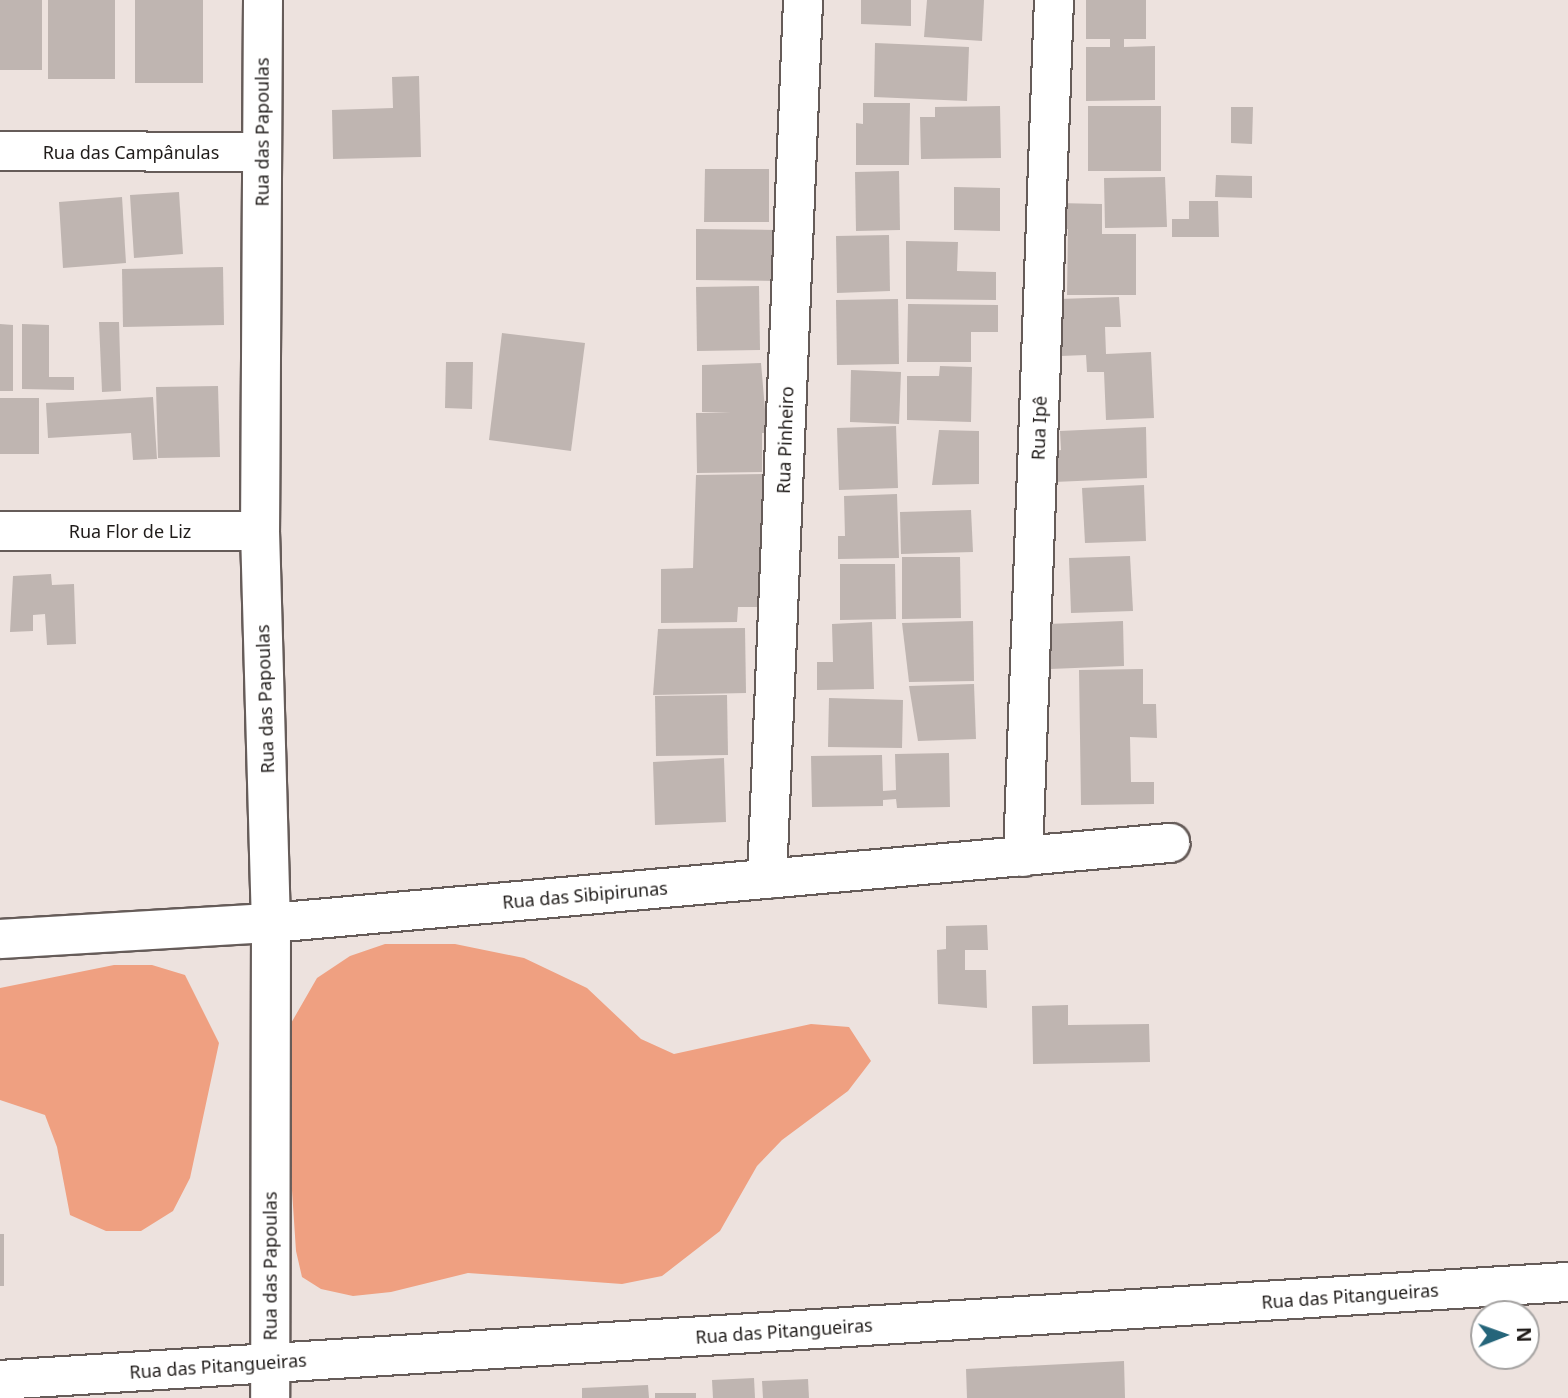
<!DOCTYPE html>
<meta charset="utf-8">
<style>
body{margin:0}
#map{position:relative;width:1568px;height:1398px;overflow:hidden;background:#ede2de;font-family:"Noto Sans",sans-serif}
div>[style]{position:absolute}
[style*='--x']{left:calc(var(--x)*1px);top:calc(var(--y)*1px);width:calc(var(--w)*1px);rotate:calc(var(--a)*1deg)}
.green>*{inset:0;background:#efa081}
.building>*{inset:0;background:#bfb5b1}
.roads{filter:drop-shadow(2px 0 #665c59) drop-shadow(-2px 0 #665c59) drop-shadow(0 2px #665c59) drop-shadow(0 -2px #665c59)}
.street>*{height:38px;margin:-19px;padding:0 19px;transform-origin:19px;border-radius:19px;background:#fff}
span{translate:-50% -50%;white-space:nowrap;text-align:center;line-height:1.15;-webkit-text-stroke:5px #fff;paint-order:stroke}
.street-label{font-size:18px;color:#201c1a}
.north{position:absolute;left:1470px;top:1300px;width:70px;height:70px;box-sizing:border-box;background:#fff;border:2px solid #a6a4a3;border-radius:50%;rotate:89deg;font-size:19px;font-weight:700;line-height:28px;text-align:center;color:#201c1a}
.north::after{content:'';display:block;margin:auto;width:24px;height:32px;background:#25657a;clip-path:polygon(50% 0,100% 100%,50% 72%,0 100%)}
</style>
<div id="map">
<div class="green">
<div style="clip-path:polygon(385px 944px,455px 944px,524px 958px,587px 988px,641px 1039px,674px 1054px,811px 1024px,849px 1027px,871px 1061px,848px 1091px,782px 1140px,757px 1166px,720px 1231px,662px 1276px,622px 1284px,468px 1273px,391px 1292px,353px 1296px,321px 1289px,302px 1277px,296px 1251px,286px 1100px,290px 1025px,317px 978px,350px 956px)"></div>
<div style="clip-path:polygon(114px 965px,152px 965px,185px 975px,219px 1043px,190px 1178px,173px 1211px,141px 1231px,106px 1231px,70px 1215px,57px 1147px,45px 1115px,0 1100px,0 988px)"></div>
</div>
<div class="building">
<div style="clip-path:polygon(0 0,42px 0,42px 70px,0 70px)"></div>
<div style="clip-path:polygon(48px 0,115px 0,115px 79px,48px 79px)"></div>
<div style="clip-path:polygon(135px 0,203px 0,203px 83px,135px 83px)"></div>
<div style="clip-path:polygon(861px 0,911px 0,911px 26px,861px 24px)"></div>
<div style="clip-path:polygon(927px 0,984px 0,982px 41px,924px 37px)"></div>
<div style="clip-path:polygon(1086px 0,1146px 0,1146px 39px,1124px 39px,1124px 47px,1155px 46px,1155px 100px,1086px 101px,1086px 47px,1110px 47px,1110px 39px,1086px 39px)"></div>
<div style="clip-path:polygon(875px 43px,969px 47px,967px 101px,874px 97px)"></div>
<div style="clip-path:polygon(419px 76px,421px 157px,333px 159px,332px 110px,393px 108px,392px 77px)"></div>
<div style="clip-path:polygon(863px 103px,910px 103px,909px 165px,856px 165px,856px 123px,863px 124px)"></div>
<div style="clip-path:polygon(1000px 106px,1001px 158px,921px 159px,920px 117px,935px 117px,935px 107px)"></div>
<div style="clip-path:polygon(1088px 106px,1161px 106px,1161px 171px,1088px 171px)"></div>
<div style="clip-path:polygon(1231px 107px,1253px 107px,1252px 144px,1231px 143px)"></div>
<div style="clip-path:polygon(705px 169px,769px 169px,769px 222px,704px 222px)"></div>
<div style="clip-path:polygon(899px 171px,900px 230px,856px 231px,855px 172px)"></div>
<div style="clip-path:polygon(1216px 175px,1252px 176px,1252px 198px,1215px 197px)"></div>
<div style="clip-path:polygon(1165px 177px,1167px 227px,1105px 228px,1104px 178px)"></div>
<div style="clip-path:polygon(954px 187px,1000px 188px,1000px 231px,954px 230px)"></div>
<div style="clip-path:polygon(179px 192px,183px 254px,134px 258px,130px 195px)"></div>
<div style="clip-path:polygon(122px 197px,126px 263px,63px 268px,59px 202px)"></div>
<div style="clip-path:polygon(1189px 201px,1218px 201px,1219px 237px,1172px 237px,1172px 219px,1189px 219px)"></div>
<div style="clip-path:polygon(1058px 203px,1102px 204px,1102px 234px,1136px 234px,1136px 295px,1067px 295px,1068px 229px,1058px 229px)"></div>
<div style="clip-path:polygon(696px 229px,777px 230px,778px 281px,696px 280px)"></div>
<div style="clip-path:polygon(889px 235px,890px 291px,837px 293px,836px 236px)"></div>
<div style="clip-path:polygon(906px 241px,958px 242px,957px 271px,996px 272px,996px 300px,906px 299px)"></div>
<div style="clip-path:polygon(223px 267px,224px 325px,123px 327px,122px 269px)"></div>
<div style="clip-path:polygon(759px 286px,760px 350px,697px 351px,696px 287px)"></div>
<div style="clip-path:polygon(1119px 297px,1121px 327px,1105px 327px,1106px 354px,1151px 352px,1154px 418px,1106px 420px,1104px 372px,1087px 372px,1086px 355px,1061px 356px,1059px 299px)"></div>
<div style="clip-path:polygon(898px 299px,899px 364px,837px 365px,836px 300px)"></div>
<div style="clip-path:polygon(908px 304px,998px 305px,998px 332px,971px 332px,971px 362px,907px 362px)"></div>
<div style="clip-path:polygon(99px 322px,119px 322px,121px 391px,102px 392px)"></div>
<div style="clip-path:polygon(0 324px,13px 325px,13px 391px,0 391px)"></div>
<div style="clip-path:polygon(22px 324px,49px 325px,49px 377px,74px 377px,74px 390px,22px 389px)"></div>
<div style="clip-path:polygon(502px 333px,585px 343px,571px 451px,489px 440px)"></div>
<div style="clip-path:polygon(446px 362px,473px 362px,472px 409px,445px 408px)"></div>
<div style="clip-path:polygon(761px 363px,767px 433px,762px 433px,762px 472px,697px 473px,696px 413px,731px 413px,702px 412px,702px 365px)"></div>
<div style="clip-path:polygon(940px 366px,972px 367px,971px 422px,907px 420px,907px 376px,939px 376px)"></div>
<div style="clip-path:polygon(851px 370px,901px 372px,899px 424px,850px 422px)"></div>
<div style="clip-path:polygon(218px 386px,220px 457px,158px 458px,156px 387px)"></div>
<div style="clip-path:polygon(153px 397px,157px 459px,133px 460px,131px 433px,48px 438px,46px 403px)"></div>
<div style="clip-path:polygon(0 398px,39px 398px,39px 454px,0 454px)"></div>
<div style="clip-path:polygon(896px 426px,898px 488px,839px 490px,837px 428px)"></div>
<div style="clip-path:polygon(1146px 427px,1147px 478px,1054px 482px,1053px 451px,1061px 450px,1060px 431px)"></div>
<div style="clip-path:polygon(939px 430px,979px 431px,979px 484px,932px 485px)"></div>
<div style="clip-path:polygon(764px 474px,759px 607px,738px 607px,737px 622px,661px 623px,661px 569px,693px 568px,696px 475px)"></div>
<div style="clip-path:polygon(1144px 485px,1146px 541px,1085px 543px,1082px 488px)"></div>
<div style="clip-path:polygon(897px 494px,899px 558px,838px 559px,838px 536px,845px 536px,844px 496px)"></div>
<div style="clip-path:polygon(971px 510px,973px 552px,901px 554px,900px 512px)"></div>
<div style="clip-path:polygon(1130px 556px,1133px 611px,1071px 613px,1069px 558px)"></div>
<div style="clip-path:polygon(902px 557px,960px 557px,961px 618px,902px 619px)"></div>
<div style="clip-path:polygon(840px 564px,895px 564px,896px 619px,840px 620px)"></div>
<div style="clip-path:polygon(51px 574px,52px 585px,74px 584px,76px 644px,47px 645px,45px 614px,33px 615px,33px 631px,10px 632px,13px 576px)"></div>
<div style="clip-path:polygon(973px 621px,974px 681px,909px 682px,902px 623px)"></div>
<div style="clip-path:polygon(1123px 621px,1124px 666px,1050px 669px,1048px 624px)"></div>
<div style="clip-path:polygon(872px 622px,874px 689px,817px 690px,817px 662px,833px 662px,832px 624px)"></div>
<div style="clip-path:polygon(745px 628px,746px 693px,653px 695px,658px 629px)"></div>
<div style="clip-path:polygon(1143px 669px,1143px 704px,1156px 704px,1157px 738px,1130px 737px,1131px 782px,1154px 782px,1154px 804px,1081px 805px,1079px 670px)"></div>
<div style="clip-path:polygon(974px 684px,976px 739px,918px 741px,909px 686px)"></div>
<div style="clip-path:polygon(727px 695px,728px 755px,656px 756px,655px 696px)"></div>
<div style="clip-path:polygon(829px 698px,903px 700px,902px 748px,828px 747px)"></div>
<div style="clip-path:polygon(949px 753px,950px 807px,897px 808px,896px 799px,883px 800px,883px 806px,812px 807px,811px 756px,882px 755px,883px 791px,896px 790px,895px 754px)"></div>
<div style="clip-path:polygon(724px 758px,726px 822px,655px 825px,653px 762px)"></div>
<div style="clip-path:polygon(987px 925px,988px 950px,965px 950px,965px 970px,986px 970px,987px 1008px,938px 1004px,937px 950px,946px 949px,946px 926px)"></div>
<div style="clip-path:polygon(1068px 1005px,1068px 1025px,1149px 1024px,1150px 1062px,1033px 1064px,1032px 1006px)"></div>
<div style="clip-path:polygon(0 1234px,4px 1234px,4px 1286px,0 1286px)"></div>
<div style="clip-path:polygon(1124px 1361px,1125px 1398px,967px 1398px,966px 1369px)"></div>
<div style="clip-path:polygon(754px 1378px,755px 1398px,713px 1398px,712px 1380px)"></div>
<div style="clip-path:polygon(808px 1379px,809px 1398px,763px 1398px,762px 1381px)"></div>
<div style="clip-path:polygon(648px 1385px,649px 1398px,582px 1398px,582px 1388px)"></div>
<div style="clip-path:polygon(655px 1393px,696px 1393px,696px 1398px,655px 1398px)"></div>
</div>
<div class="roads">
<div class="street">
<div style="--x:263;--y:0;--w:531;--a:90.32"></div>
<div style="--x:260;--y:531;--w:392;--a:88.4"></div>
<div style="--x:271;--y:923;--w:475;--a:90.1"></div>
<div style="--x:0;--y:151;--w:262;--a:0.2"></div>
<div style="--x:0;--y:531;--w:260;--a:0"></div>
<div style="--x:1023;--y:857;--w:858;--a:-87.93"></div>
<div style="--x:767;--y:879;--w:880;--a:-87.65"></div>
<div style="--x:0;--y:939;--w:271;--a:-3.4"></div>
<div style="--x:271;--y:923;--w:903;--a:-5.09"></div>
<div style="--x:0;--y:1380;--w:1571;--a:-3.58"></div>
</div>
</div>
<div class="street-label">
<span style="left:262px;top:132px;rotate:-90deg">Rua das Papoulas</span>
<span style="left:131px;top:152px">Rua das Campânulas</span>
<span style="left:1039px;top:428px;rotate:-88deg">Rua Ipê</span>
<span style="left:785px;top:440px;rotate:-88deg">Rua Pinheiro</span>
<span style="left:130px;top:531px">Rua Flor de Liz</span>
<span style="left:265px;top:699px;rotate:-92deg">Rua das Papoulas</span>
<span style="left:585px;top:895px;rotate:-5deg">Rua das Sibipirunas</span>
<span style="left:270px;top:1266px;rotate:-90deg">Rua das Papoulas</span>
<span style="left:1350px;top:1296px;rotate:-4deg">Rua das Pitangueiras</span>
<span style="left:784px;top:1331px;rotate:-4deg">Rua das Pitangueiras</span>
<span style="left:218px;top:1366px;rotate:-4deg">Rua das Pitangueiras</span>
</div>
<div class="north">N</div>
</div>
